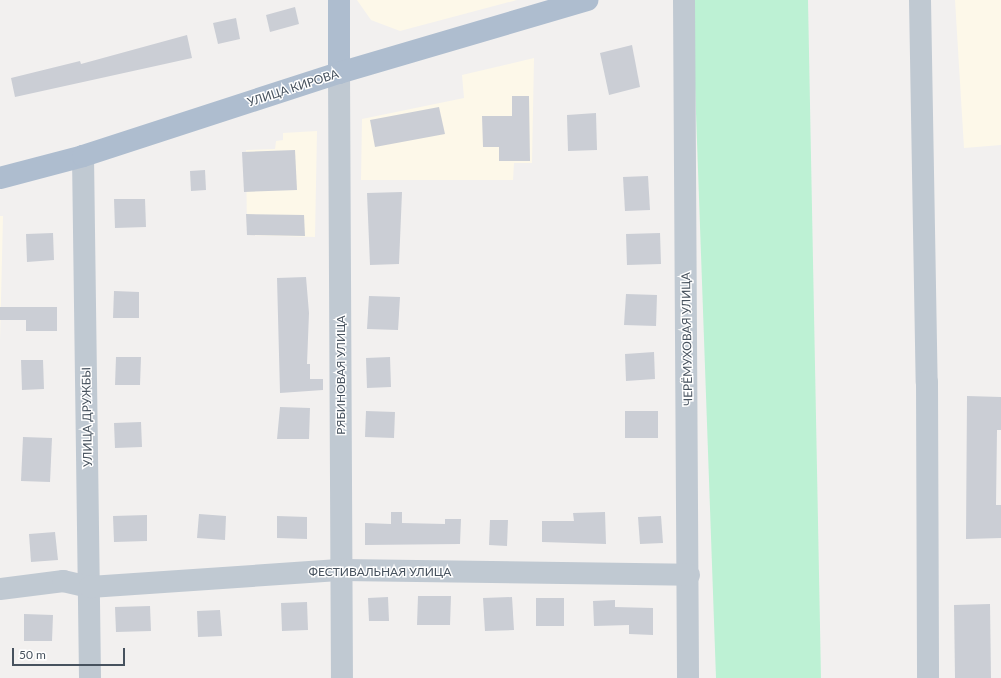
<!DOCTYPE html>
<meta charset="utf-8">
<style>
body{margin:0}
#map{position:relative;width:1001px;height:678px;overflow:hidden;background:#f2f0ef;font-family:Lato,sans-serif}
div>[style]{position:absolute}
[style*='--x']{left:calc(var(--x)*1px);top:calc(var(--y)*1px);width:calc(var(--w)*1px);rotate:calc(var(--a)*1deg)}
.commercial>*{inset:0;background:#fdf8e9}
.green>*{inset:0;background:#bdf1d4}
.building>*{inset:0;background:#cbced5}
.minor>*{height:22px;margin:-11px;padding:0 11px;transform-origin:11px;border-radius:11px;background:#c0c9d2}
.major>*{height:22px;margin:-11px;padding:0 11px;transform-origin:11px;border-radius:11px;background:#aebdcf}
span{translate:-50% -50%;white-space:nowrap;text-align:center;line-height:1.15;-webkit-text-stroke:3px #fff;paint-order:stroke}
.street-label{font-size:12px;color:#47525e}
.scale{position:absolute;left:12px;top:648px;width:113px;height:18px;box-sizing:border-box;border:2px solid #47525e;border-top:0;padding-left:5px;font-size:12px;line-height:14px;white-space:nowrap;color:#47525e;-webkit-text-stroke:3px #fff;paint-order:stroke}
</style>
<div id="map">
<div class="commercial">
<div style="clip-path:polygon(357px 0,517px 0,400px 31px,371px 20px)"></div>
<div style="clip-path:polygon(955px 0,1001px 0,1001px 145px,964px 148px)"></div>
<div style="clip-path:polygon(534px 58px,532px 163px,514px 163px,513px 180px,361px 180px,362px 119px,464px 98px,462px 75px)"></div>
<div style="clip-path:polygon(317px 131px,315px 237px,247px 235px,246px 150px,275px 149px,276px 141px,283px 140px,283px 133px)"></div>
<div style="clip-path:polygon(0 216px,3px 216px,0 341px)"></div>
</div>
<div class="green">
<div style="clip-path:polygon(692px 0,808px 0,821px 678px,716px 678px)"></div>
</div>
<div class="building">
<div style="clip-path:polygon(295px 7px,299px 24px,270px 32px,266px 15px)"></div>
<div style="clip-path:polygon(236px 18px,240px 39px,218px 44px,213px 23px)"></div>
<div style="clip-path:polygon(187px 35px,192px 58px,15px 97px,11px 78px,80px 61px,81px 64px)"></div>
<div style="clip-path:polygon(632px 45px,640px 87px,609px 95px,600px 53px)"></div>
<div style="clip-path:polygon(512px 96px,529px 96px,530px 161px,499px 161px,499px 147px,483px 147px,482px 116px,512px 116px)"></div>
<div style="clip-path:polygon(439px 107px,445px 134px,375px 147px,370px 120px)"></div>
<div style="clip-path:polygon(596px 113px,597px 150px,568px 151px,567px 115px)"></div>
<div style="clip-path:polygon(295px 150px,297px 190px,244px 192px,242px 152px)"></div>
<div style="clip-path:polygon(205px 170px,206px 190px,191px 191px,190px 171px)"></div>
<div style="clip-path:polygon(648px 176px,650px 210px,625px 211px,623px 177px)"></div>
<div style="clip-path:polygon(402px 192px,399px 264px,370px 265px,367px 193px)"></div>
<div style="clip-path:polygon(114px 199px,145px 199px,146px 227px,115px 228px)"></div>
<div style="clip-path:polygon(246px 214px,304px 215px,305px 236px,247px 235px)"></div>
<div style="clip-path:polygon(53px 233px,54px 260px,27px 262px,26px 234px)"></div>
<div style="clip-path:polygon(660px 233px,661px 264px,627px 265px,626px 234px)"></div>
<div style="clip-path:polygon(306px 277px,309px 313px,307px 364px,310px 364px,310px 379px,323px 379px,323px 390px,280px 393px,277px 278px)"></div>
<div style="clip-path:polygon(114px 291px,139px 292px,139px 318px,113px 318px)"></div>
<div style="clip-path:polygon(626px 294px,657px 295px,656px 326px,624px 325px)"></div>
<div style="clip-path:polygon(369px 296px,400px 297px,398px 330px,367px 329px)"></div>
<div style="clip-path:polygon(0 307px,57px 307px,57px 331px,26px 331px,26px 320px,0 320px)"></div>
<div style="clip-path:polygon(654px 352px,655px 379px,626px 381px,625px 354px)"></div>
<div style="clip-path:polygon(116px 357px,141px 357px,140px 385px,115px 385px)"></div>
<div style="clip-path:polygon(390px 357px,391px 387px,367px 388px,366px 358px)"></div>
<div style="clip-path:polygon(21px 360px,43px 360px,44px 389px,22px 390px)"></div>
<div style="clip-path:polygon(967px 396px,1001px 397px,1001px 430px,997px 430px,996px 505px,1001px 505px,1001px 538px,966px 539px)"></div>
<div style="clip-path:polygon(280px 407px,310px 408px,309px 439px,277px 439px)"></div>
<div style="clip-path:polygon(366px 411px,395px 412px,394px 438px,365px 437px)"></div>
<div style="clip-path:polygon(625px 411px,658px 411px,658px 438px,625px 438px)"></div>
<div style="clip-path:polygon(141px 422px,142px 447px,115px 448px,114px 423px)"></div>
<div style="clip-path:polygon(23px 437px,52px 438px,50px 482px,21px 481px)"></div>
<div style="clip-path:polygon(391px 512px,402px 512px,402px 523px,445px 524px,445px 519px,461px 519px,460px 544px,365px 545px,365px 523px,391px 524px)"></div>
<div style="clip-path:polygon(605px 512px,606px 544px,542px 542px,542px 521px,574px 521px,573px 513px)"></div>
<div style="clip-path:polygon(199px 514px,226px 516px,225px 540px,197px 538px)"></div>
<div style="clip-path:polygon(147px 515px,147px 541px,114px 542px,113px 516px)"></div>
<div style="clip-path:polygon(277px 516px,307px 517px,307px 539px,277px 538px)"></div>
<div style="clip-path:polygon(661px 516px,663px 543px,640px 544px,638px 517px)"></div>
<div style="clip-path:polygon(490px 520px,508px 520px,507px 546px,489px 545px)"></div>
<div style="clip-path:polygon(55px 532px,58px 560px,31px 562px,29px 534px)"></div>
<div style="clip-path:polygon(418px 596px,451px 596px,450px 625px,417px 625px)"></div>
<div style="clip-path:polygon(388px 597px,389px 621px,369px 621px,368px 598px)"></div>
<div style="clip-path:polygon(512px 597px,514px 630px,485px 631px,483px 598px)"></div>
<div style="clip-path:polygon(536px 598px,564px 598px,564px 626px,536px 626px)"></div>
<div style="clip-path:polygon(615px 600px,615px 607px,653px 608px,653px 635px,629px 634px,629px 625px,594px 626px,593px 601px)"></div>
<div style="clip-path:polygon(307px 602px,308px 630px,282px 631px,281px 603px)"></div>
<div style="clip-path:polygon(990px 604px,991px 678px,955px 678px,954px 605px)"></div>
<div style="clip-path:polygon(150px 606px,151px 631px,116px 632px,115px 607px)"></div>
<div style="clip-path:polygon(220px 610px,222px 636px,198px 637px,197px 611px)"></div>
<div style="clip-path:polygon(24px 614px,53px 615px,52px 641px,24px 641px)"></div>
</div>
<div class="minor">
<div style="--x:684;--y:0;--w:678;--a:89.66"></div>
<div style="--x:920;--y:0;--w:382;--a:89"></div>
<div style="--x:927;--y:382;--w:296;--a:89.8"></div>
<div style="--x:339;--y:73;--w:605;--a:89.72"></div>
<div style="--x:83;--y:156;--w:522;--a:89.23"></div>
<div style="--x:0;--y:589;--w:64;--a:-7.2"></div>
<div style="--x:63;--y:581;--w:28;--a:13"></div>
<div style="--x:90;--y:587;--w:253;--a:-3.9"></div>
<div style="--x:342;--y:570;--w:347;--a:0.8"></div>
</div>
<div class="major">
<div style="--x:339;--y:0;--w:73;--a:90"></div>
<div style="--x:0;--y:178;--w:86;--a:-14.8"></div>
<div style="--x:83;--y:156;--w:269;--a:-18"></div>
<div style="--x:339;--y:73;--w:259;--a:-16.4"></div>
</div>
<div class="street-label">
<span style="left:293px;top:88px;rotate:-18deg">УЛИЦА КИРОВА</span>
<span style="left:687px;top:339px;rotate:-91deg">ЧЕРЁМУХОВАЯ УЛИЦА</span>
<span style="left:341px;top:375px;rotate:-90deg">РЯБИНОВАЯ УЛИЦА</span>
<span style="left:87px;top:417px;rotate:-91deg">УЛИЦА ДРУЖБЫ</span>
<span style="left:380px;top:572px">ФЕСТИВАЛЬНАЯ УЛИЦА</span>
</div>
<div class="scale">50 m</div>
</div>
